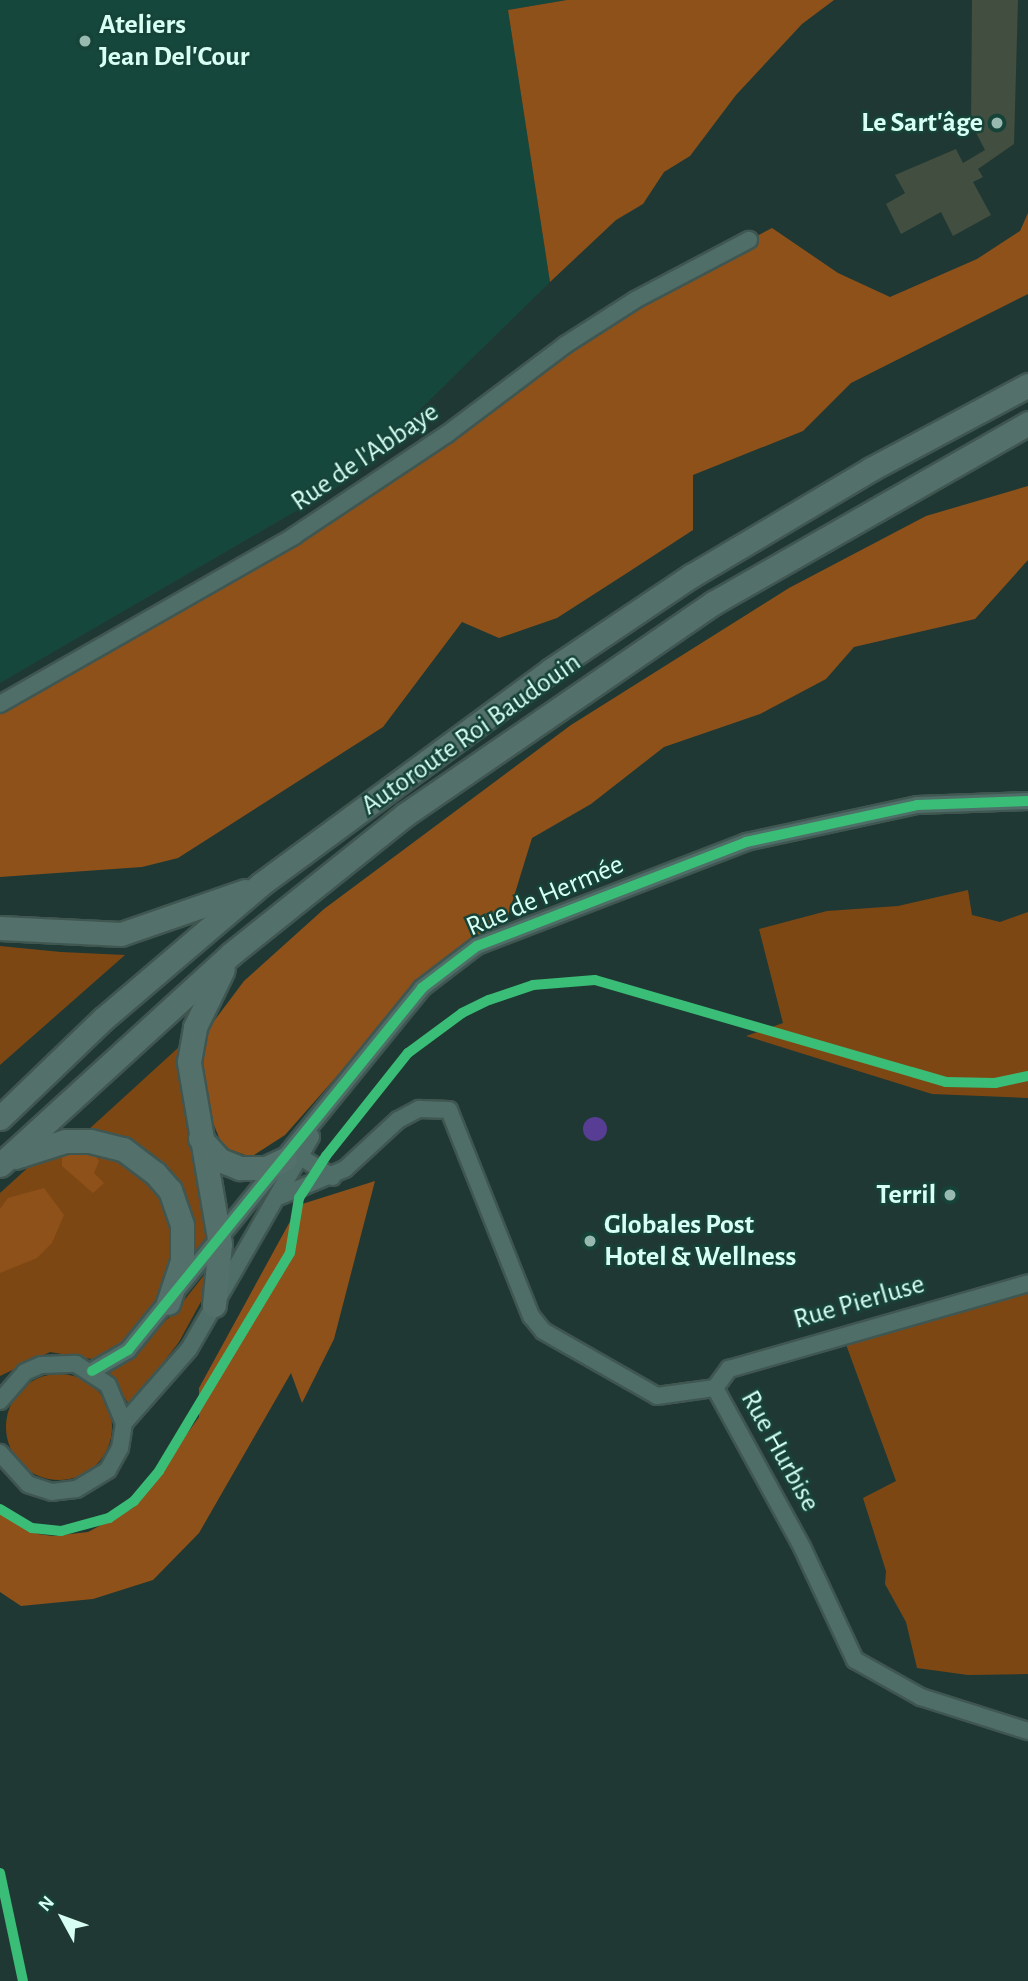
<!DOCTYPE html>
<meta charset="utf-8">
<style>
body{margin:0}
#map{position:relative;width:1028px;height:1981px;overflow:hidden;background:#203833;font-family:"Alegreya Sans",sans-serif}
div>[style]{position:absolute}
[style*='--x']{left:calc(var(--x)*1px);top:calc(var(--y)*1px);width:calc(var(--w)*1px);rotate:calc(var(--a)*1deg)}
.built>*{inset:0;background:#16473d}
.green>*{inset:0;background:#7d4714}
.round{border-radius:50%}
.forest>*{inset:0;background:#8e511a}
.water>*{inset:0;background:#583d94}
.building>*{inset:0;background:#424e40}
.roads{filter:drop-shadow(2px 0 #405651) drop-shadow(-2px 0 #405651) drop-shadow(0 2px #405651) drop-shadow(0 -2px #405651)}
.minor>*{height:16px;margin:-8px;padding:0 8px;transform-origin:8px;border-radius:8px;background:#4f6e68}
.highway>*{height:23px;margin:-11.5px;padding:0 11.5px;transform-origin:11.5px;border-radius:11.5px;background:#54706a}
.cycleway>*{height:10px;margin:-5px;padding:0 5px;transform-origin:5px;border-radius:5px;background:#3abd76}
.dots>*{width:19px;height:19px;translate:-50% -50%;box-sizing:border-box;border:4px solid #164338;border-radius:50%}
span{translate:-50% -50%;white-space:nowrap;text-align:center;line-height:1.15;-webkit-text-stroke:5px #164338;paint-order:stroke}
.poi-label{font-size:28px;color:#d7fff3;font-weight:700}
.left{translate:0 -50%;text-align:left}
.right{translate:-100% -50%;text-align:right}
.street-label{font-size:28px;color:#d7fff3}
.north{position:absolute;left:28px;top:1883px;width:70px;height:70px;-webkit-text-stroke:5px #164338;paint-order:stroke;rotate:311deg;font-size:19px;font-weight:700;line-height:28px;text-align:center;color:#d7fff3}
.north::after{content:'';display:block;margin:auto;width:24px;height:32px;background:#d7fff3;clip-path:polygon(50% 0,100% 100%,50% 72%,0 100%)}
</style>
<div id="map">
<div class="built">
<div style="clip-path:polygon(0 0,567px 0,508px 10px,550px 282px,346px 482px,0 683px)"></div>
</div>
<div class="green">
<div style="clip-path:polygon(968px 890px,972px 915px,1000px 922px,1028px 912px,1028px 1098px,932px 1094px,746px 1036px,783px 1023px,759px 929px,827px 911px,898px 906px)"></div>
<div style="clip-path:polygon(0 946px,61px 952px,125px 955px,0 1065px)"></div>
<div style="clip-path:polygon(179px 1047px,213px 1240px,191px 1268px,191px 1225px,176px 1178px,148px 1151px,87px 1131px)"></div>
<div style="clip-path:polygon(62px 1148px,117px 1154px,161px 1193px,177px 1239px,161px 1297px,128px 1341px,110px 1355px,92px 1359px,50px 1352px,0 1376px,0 1193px,33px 1163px)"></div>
<div style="clip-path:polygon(208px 1270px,204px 1296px,179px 1342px,130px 1406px,109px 1374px,175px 1312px)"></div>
<div style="clip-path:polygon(1028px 1283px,1028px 1674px,968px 1675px,917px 1668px,906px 1622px,885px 1584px,886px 1571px,863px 1498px,896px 1481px,844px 1339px)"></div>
<div class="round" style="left:6px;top:1374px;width:106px;height:106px"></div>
</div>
<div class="forest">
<div style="clip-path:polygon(567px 0,834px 0,802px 24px,736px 95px,690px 156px,664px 172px,643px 204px,616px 220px,550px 282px,508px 10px)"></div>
<div style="clip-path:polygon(1028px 213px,1028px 294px,851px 383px,803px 431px,693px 475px,693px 530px,627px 573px,557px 618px,499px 638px,462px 622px,383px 727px,178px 858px,142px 867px,0 877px,0 704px,294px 536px,635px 300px,772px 228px,838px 273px,890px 297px,977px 259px,1020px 231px)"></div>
<div style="clip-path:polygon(1028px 486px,1028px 560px,975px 619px,854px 647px,826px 679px,760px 714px,664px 747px,591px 804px,532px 838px,507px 919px,428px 973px,285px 1135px,251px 1157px,223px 1147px,201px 1094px,205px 1033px,244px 981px,324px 909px,571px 725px,789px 588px,926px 516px)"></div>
<div style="clip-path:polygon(89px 1148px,99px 1161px,94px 1173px,104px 1183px,93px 1193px,62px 1166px,62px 1154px)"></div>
<div style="clip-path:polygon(375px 1181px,334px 1339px,302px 1403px,291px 1373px,199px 1533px,153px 1580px,93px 1599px,21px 1606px,0 1592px,0 1512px,38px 1534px,53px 1536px,88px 1532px,133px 1508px,199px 1417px,199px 1388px,299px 1205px)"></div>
<div style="clip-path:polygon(44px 1188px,64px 1215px,52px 1243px,37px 1258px,0 1273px,0 1209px,8px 1198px)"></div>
</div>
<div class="water">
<div class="round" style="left:583px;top:1117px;width:24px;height:24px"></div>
</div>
<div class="building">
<div style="clip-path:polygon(972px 0,1018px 0,1014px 144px,978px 169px,983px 177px,973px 182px,991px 215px,953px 236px,941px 212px,901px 234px,886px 204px,905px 193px,895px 175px,956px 149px,963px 163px,985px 150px,971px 123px)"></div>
</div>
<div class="roads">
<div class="minor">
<div style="--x:0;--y:704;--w:339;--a:-29.7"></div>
<div style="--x:294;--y:536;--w:184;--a:-33.7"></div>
<div style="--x:447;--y:434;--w:148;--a:-37"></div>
<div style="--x:565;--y:345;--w:83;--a:-32.7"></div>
<div style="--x:635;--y:300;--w:129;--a:-27.8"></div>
<div style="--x:302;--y:1158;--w:36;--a:32"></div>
<div style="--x:281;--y:1196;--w:69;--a:-22.9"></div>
<div style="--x:345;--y:1169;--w:72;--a:-42.8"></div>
<div style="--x:398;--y:1120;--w:24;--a:-28"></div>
<div style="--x:419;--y:1109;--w:30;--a:2"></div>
<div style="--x:449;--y:1110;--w:222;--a:68.3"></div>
<div style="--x:531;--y:1316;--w:19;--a:51"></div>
<div style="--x:543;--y:1331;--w:131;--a:29.7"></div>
<div style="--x:657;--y:1396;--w:59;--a:-7.9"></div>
<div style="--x:92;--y:1371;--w:42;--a:-30.3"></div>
<div style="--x:128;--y:1350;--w:466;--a:-50.9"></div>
<div style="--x:422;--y:988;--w:69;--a:-37.4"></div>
<div style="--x:477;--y:946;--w:288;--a:-21.1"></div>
<div style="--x:746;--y:842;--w:175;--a:-12.2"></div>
<div style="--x:917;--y:805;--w:111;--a:-2.1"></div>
<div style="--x:715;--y:1388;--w:181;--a:61.3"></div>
<div style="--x:802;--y:1547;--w:125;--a:64.9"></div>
<div style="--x:855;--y:1660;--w:76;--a:29.3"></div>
<div style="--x:921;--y:1697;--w:112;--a:17.6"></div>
<div style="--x:715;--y:1388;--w:24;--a:-54"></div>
<div style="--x:729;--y:1369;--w:311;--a:-16"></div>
<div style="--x:0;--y:1401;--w:38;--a:-49"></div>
<div style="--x:25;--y:1372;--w:17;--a:-24"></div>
<div style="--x:41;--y:1365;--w:35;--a:-2"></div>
<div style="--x:76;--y:1364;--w:38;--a:33"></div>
<div style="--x:108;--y:1385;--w:41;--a:67.2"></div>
<div style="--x:124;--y:1423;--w:25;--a:99"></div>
<div style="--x:120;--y:1448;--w:25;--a:119"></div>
<div style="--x:108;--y:1470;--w:37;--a:149"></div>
<div style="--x:76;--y:1489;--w:24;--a:173"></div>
<div style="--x:52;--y:1492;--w:25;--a:-162"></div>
<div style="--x:28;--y:1484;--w:42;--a:-132.1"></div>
<div style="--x:124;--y:1423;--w:98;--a:-48.7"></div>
<div style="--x:189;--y:1349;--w:245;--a:-60.1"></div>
</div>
<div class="highway">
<div style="--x:0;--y:928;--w:121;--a:2.8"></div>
<div style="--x:121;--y:934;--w:131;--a:-19.1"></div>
<div style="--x:0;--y:1118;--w:143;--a:-43.9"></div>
<div style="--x:103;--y:1019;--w:208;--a:-40.5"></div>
<div style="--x:261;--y:884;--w:360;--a:-36.4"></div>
<div style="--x:551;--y:670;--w:169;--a:-33.9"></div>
<div style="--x:691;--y:576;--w:209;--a:-30.7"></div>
<div style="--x:871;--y:469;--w:178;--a:-28.1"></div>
<div style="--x:200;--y:1138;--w:30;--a:48"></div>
<div style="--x:220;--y:1160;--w:22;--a:22"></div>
<div style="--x:240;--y:1168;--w:26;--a:0"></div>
<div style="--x:266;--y:1168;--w:21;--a:-25"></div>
<div style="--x:15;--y:1157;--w:52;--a:-17.7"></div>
<div style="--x:65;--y:1141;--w:25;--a:0"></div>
<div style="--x:90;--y:1141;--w:34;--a:14"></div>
<div style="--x:123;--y:1149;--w:40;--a:37"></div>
<div style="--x:155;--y:1173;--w:23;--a:49"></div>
<div style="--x:170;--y:1190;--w:37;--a:71"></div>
<div style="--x:182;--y:1225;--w:36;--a:90"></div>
<div style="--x:182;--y:1261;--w:44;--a:108.4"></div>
<div style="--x:0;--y:1165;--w:313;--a:-42.4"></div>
<div style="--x:231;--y:954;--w:224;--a:-38.7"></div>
<div style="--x:406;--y:814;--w:373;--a:-34.5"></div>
<div style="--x:713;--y:603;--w:363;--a:-29.7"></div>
<div style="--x:214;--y:1305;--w:61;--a:-84.4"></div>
<div style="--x:220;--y:1244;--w:185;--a:-99.7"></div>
<div style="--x:189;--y:1062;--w:36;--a:-80"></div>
<div style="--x:195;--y:1027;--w:64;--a:-64.2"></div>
</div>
</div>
<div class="cycleway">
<div style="--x:92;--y:1371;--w:42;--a:-30.3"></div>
<div style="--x:128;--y:1350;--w:466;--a:-50.9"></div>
<div style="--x:422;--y:988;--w:69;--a:-37.4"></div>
<div style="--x:477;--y:946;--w:288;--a:-21.1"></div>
<div style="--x:746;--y:842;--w:175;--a:-12.2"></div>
<div style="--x:917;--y:805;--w:111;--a:-2.1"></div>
<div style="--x:0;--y:1509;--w:37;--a:31"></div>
<div style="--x:32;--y:1528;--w:29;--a:6"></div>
<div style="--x:61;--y:1531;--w:50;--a:-15.2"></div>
<div style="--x:109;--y:1518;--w:30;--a:-34"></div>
<div style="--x:134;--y:1501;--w:39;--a:-50"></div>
<div style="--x:159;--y:1471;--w:254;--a:-59"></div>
<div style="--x:290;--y:1253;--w:56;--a:-80.7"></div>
<div style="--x:299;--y:1198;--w:50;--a:-57.3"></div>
<div style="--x:326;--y:1156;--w:132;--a:-51.5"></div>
<div style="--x:408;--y:1053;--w:67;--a:-36.5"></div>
<div style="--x:462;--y:1013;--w:30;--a:-26"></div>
<div style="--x:489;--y:1000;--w:46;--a:-18.8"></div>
<div style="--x:533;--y:985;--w:62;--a:-4.6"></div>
<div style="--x:595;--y:980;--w:366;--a:16.2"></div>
<div style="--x:946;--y:1082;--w:49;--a:1.2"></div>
<div style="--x:995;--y:1083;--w:34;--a:-12"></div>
<div style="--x:0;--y:1873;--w:110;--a:78"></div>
</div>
<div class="dots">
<div style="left:85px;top:41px;background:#97b9b0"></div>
<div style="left:997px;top:123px;background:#97b9b0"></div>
<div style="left:950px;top:1195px;background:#97b9b0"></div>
<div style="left:590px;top:1241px;background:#97b9b0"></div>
</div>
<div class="poi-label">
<span class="left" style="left:99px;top:41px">Ateliers<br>Jean Del'Cour</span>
<span class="right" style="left:983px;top:123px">Le Sart'âge</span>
<span class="right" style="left:936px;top:1195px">Terril</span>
<span class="left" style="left:604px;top:1241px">Globales Post<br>Hotel &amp; Wellness</span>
</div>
<div class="street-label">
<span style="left:365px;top:457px;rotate:-34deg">Rue de l'Abbaye</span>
<span style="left:471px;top:734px;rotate:-35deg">Autoroute Roi Baudouin</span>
<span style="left:545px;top:896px;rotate:-23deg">Rue de Hermée</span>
<span style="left:859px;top:1302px;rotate:-16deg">Rue Pierluse</span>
<span style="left:780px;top:1451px;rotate:61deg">Rue Hurbise</span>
</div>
<div class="north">N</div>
</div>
